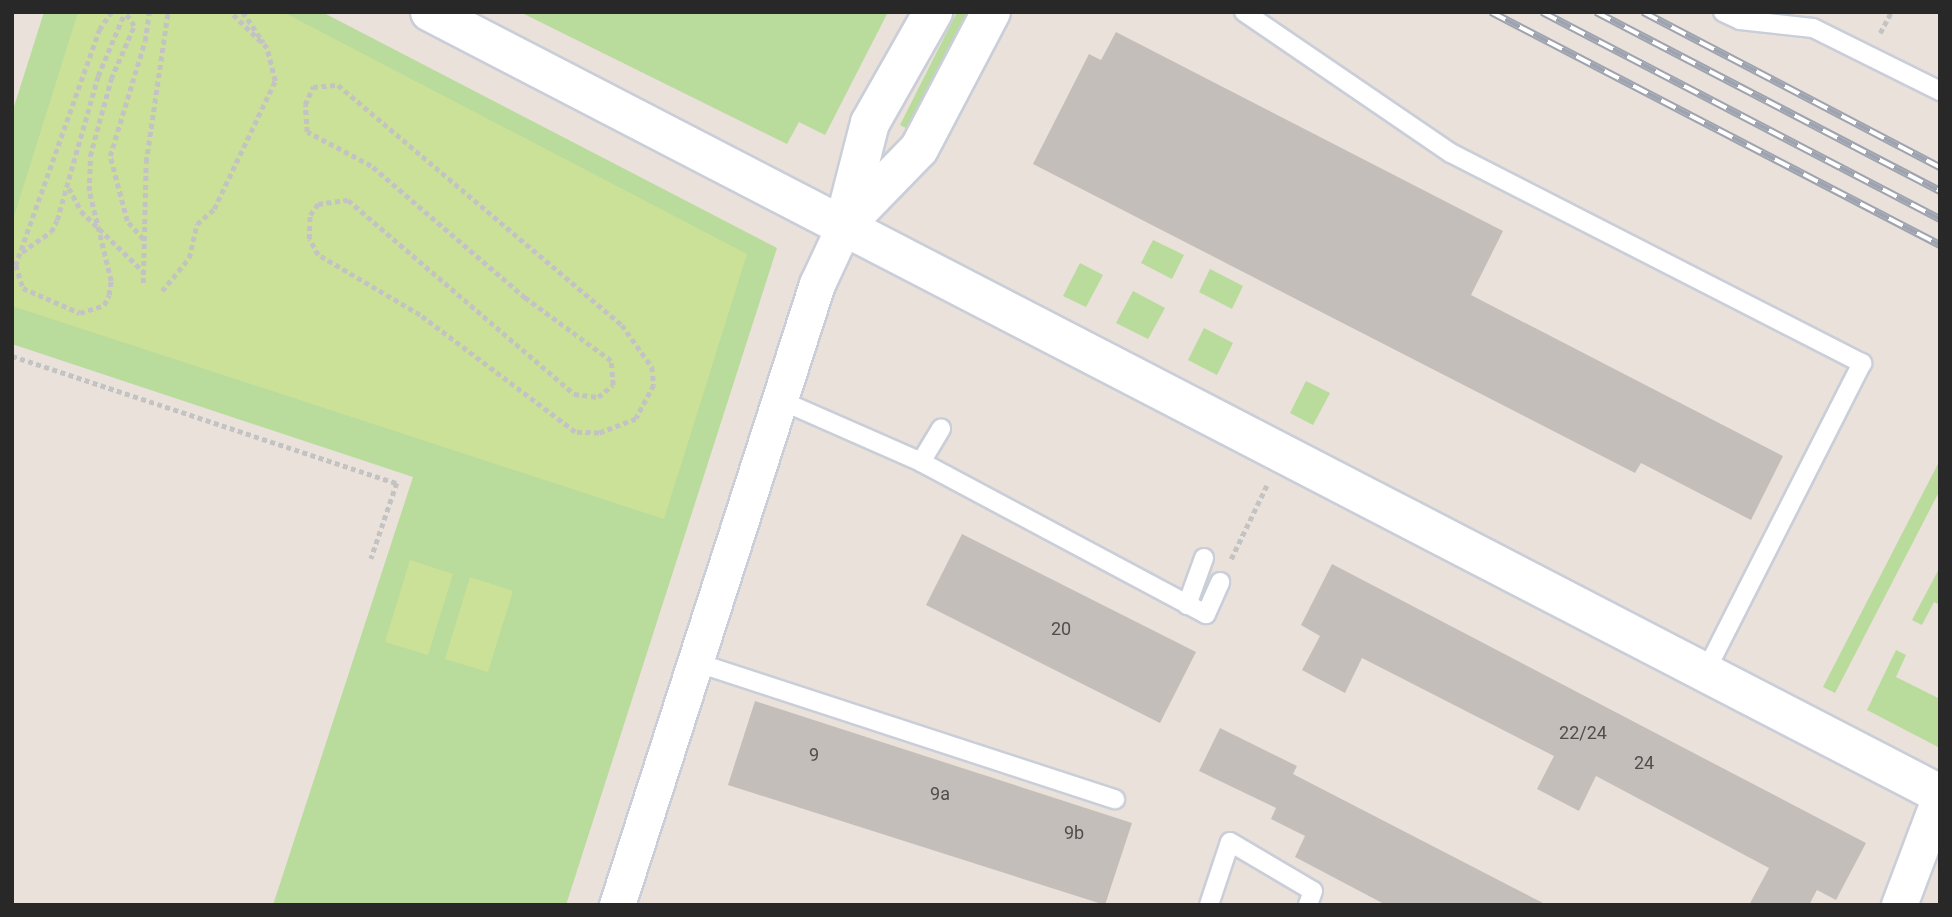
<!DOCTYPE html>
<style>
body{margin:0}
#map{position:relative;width:1952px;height:917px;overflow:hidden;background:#e9e1da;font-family:Roboto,sans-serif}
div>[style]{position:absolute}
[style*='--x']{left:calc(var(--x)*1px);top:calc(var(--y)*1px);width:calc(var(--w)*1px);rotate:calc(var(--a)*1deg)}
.green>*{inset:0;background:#b9db9b}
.pitch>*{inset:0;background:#cce198}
.building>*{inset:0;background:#c4beba}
.path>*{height:4.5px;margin-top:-2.25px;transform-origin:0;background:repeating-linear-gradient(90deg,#c3c3c3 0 5px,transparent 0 8.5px)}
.roads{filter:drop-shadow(2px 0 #c9ced8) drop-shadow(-2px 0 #c9ced8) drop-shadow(0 2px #c9ced8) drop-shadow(0 -2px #c9ced8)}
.lane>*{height:18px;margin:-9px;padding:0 9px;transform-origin:9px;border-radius:9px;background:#fff}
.street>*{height:35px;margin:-17.5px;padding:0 17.5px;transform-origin:17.5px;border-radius:17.5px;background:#fff}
.secondary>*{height:38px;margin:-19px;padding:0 19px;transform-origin:19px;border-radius:19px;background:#fff}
.rail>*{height:8px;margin-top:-4px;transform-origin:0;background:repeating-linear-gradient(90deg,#fff 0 16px,#9ea3b0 0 32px);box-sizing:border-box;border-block:2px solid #9ea3b0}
span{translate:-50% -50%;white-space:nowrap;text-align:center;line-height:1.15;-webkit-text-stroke:5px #fff;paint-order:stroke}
.number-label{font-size:18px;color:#4f4e4c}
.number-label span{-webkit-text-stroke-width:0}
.frame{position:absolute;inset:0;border:14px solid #282828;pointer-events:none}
</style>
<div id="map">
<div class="green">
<div style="clip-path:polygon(44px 12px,322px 12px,777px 248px,566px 905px,273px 905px,413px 477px,12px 344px,12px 113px)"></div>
<div style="clip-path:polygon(520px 12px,888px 12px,825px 135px,799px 122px,787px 144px)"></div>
<div style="clip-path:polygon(957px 12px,969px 12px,910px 130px,900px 125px)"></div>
<div style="clip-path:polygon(1153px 240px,1184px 255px,1172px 279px,1141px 263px)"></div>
<div style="clip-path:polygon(1080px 263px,1103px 275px,1086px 307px,1063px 296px)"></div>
<div style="clip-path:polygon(1210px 269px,1243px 286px,1232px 309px,1199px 292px)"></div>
<div style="clip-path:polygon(1133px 291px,1165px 308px,1148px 339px,1116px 323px)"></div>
<div style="clip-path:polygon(1204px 328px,1233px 343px,1217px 375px,1188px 360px)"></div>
<div style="clip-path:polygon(1306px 381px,1330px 393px,1313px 425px,1290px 413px)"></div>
<div style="clip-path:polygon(1940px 460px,1940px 490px,1835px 693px,1823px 687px)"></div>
<div style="clip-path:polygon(1940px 567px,1940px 605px,1934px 602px,1922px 625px,1912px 620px)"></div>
<div style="clip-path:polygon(1896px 650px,1906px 655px,1896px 677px,1940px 699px,1940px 748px,1867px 710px)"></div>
</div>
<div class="pitch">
<div style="clip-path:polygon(78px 12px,283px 12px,747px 254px,664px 519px,12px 306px,12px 223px)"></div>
<div style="clip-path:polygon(410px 560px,453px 574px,428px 655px,385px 642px)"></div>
<div style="clip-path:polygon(470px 577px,513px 591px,488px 672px,445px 659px)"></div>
</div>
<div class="building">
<div style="clip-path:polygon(1116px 32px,1503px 231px,1471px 295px,1783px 456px,1751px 520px,1641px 463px,1635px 473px,1033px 164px,1089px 54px,1101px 60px)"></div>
<div style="clip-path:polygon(962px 534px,1196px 652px,1160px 723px,926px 605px)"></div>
<div style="clip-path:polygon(1332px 564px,1866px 843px,1836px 900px,1817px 890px,1809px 905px,1749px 905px,1769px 868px,1596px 776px,1579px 811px,1537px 789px,1554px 756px,1362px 658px,1345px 693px,1302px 670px,1320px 636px,1301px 625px)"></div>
<div style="clip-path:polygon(755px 701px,1132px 823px,1105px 905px,728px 785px)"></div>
<div style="clip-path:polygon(1220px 728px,1297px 766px,1293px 774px,1547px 905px,1386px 905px,1295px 857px,1305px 836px,1271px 819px,1276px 808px,1199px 771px)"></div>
</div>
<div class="path">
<div style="--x:112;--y:12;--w:21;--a:125"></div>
<div style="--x:100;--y:29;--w:251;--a:109.6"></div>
<div style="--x:16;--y:265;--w:24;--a:73"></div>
<div style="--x:23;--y:288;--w:62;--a:23.7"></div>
<div style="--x:80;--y:313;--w:25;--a:-18"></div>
<div style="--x:104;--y:305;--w:11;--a:-63"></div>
<div style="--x:109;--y:295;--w:14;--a:-82"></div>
<div style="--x:111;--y:281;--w:93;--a:-103.7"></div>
<div style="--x:89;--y:191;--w:35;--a:-88"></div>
<div style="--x:90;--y:156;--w:80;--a:-74.7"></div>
<div style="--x:111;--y:79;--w:58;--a:-66.5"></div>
<div style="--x:134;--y:26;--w:17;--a:-123"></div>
<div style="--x:243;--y:12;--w:37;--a:56"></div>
<div style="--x:1880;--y:33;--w:24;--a:-62"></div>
<div style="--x:338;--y:85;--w:372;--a:40.2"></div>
<div style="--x:622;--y:325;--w:52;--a:54.5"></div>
<div style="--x:652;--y:367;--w:18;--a:84"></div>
<div style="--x:654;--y:385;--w:38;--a:118"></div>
<div style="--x:636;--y:419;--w:40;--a:159"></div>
<div style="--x:599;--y:433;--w:24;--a:-178"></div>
<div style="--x:575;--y:432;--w:194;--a:-143"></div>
<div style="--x:420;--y:315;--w:118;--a:-149.5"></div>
<div style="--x:318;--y:255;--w:18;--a:-119"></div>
<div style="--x:309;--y:239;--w:24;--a:-88"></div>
<div style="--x:310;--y:215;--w:14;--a:-54"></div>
<div style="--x:318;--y:204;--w:30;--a:-8"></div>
<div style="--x:348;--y:200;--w:298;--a:40.6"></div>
<div style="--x:574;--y:394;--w:24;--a:7"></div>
<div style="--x:598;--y:397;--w:19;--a:-39"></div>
<div style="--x:613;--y:385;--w:24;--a:-95"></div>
<div style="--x:611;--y:361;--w:107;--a:-143.8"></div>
<div style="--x:525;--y:298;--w:203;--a:-139.4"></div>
<div style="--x:371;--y:166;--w:72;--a:-152"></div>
<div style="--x:307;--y:132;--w:27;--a:-94"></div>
<div style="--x:305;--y:105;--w:20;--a:-66"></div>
<div style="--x:313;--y:87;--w:25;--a:-5"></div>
<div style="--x:69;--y:188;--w:26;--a:62"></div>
<div style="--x:81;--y:211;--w:86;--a:44.1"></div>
<div style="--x:143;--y:239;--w:24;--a:-132"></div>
<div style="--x:127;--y:221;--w:67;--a:-104.7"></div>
<div style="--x:110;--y:156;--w:120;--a:-73.1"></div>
<div style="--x:145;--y:41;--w:29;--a:-82"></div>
<div style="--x:22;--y:252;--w:35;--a:-35"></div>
<div style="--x:51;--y:232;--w:13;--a:-63"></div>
<div style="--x:57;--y:220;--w:150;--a:-74.1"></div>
<div style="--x:98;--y:76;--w:69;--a:-67.1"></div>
<div style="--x:143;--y:283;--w:121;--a:-88.6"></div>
<div style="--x:146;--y:162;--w:152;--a:-81.7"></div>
<div style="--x:162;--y:291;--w:43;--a:-50.7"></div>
<div style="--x:189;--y:258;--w:35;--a:-77"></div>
<div style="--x:197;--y:224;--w:23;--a:-41"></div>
<div style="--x:214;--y:209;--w:142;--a:-64.5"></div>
<div style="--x:275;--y:81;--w:34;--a:-104"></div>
<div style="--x:267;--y:48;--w:52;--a:-135.8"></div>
<div style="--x:12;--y:356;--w:405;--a:18.3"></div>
<div style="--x:397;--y:483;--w:80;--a:108.9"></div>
<div style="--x:1231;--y:559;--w:82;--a:-64.1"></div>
</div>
<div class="roads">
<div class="lane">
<div style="--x:1244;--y:12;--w:250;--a:34.3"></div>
<div style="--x:1451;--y:153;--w:462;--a:27.1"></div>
<div style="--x:1862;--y:363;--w:347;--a:116.9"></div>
<div style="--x:1723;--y:12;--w:19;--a:25"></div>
<div style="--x:1740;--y:20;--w:73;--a:6.3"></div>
<div style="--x:1813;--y:28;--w:142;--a:26.4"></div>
<div style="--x:780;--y:400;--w:154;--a:23.7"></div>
<div style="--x:921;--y:462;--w:323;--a:28.1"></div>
<div style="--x:1206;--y:614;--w:35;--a:-66"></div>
<div style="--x:921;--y:462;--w:39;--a:-59"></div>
<div style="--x:1187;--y:605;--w:50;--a:-70.1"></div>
<div style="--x:695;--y:662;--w:442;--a:18.1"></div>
<div style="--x:1209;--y:905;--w:66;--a:-71.6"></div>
<div style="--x:1230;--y:842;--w:96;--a:30.6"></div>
<div style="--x:1313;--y:891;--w:15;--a:110"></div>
</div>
<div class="street">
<div style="--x:617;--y:905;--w:652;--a:-72.15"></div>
<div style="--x:817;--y:284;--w:64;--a:-65"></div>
<div style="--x:1899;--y:905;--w:116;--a:-69.4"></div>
</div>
<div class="secondary">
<div style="--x:430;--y:12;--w:1700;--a:27.38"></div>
<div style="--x:844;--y:224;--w:104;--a:-75.6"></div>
<div style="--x:870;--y:123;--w:128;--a:-60.4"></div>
<div style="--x:844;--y:226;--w:107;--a:-45.8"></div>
<div style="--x:919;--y:149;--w:155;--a:-62.3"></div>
</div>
</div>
<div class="rail">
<div style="--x:1491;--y:12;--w:506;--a:27.43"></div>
<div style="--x:1542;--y:12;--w:449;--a:27.5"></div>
<div style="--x:1596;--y:12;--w:388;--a:27.5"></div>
<div style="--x:1643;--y:12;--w:335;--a:27.6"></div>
</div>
<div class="number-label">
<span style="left:1061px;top:629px">20</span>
<span style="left:1583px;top:733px">22/24</span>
<span style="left:814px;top:755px">9</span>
<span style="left:1644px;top:763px">24</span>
<span style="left:940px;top:794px">9a</span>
<span style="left:1074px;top:833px">9b</span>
</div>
<div class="frame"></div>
</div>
